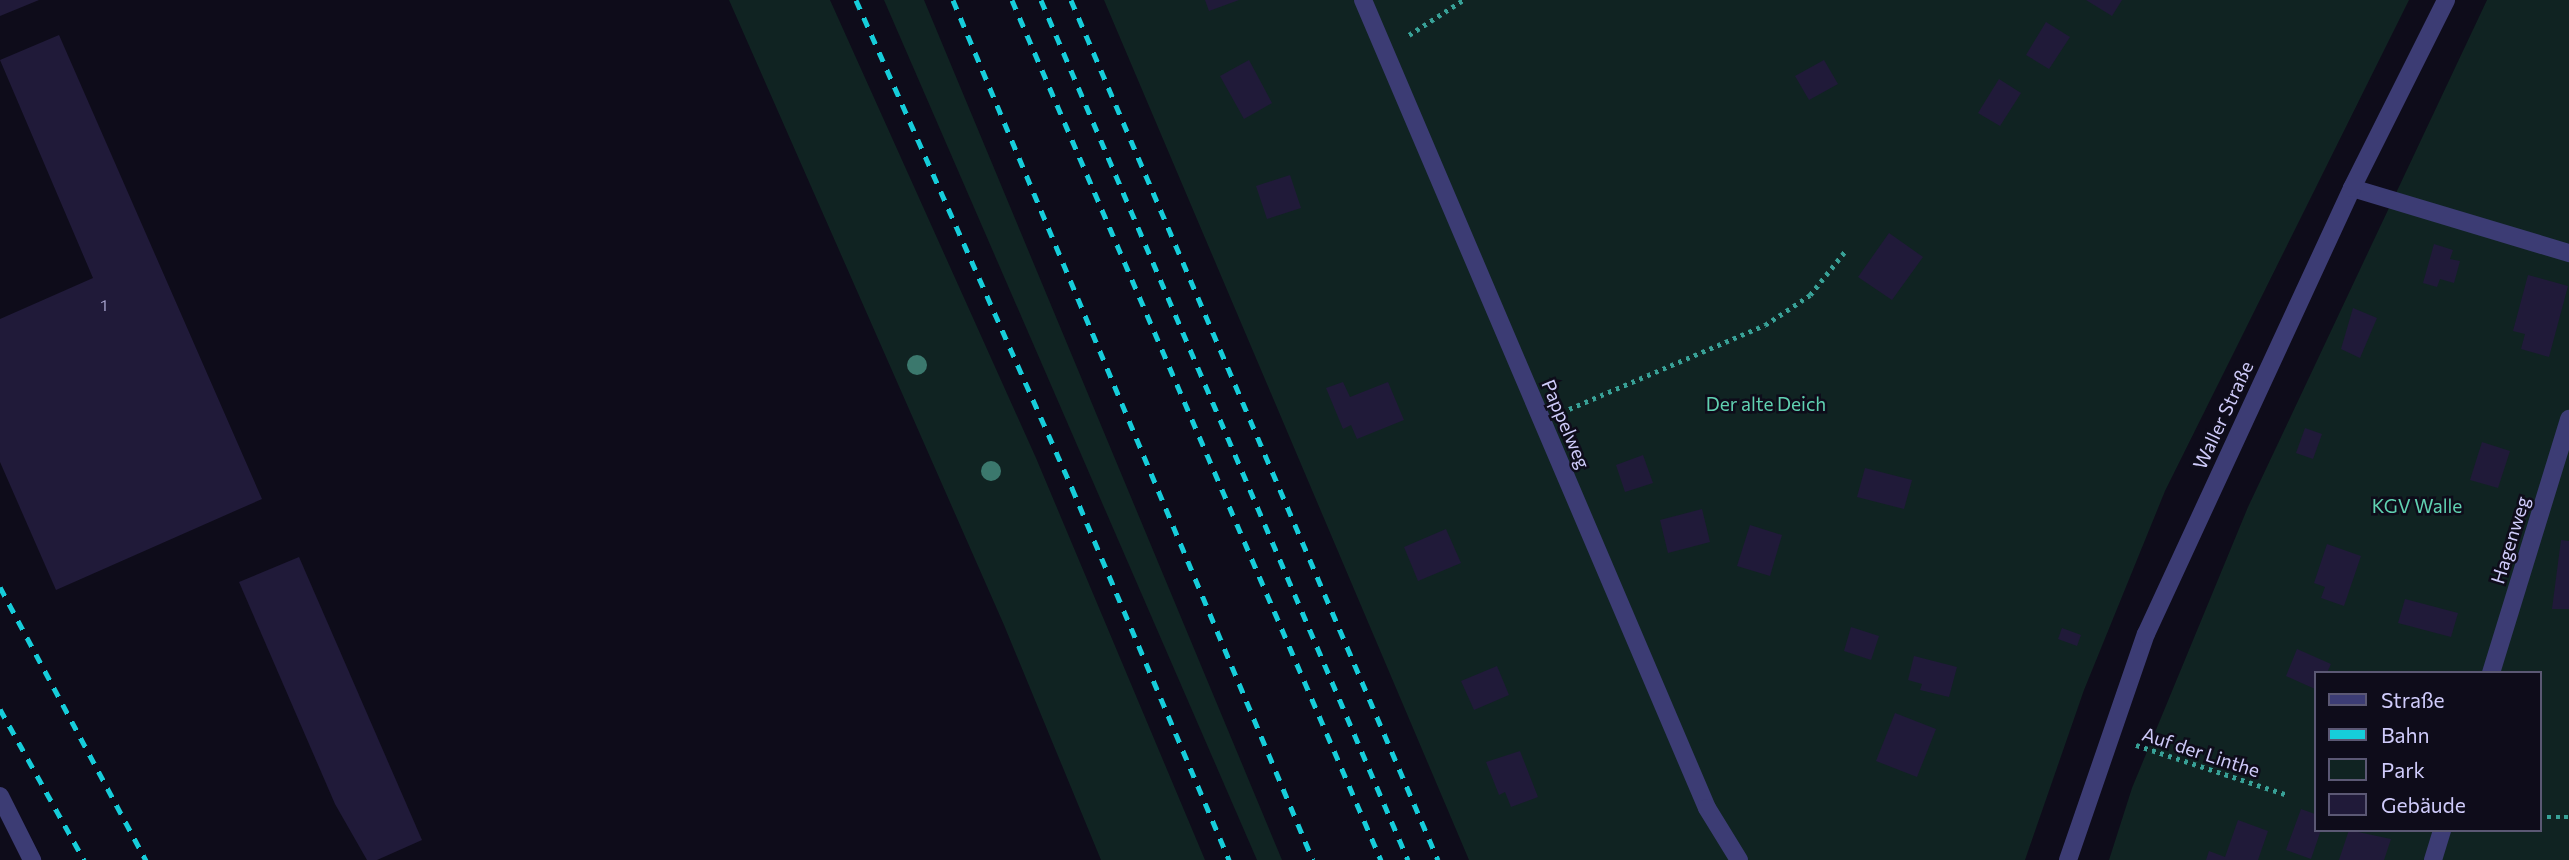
<!DOCTYPE html>
<meta charset="utf-8">
<style>
body{margin:0}
#map{position:relative;width:2569px;height:860px;overflow:hidden;background:#0e0c1a;font-family:Commissioner,sans-serif}
div>[style]{position:absolute}
[style*='--x']{left:calc(var(--x)*1px);top:calc(var(--y)*1px);width:calc(var(--w)*1px);rotate:calc(var(--a)*1deg)}
.green>*{inset:0;background:#102322}
.building>*{inset:0;background:#201a39}
.path>*{height:4.5px;margin-top:-2.25px;transform-origin:0;background:repeating-linear-gradient(90deg,#38a197 0 3.5px,transparent 0 8.5px)}
.street>*{height:18px;margin:-9px;padding:0 9px;transform-origin:9px;border-radius:9px;background:#3c3c74}
.rail>*{height:5px;margin-top:-2.5px;transform-origin:0;background:repeating-linear-gradient(90deg,#16cdda 0 10px,transparent 0 19px)}
.trees>*{width:20px;height:20px;margin:-10px;border-radius:50%;background:#3b786d}
span{translate:-50% -50%;white-space:nowrap;text-align:center;line-height:1.15;-webkit-text-stroke:5px #0e0c1a;paint-order:stroke}
.number-label{font-size:16px;color:#a39fca}
.number-label span{-webkit-text-stroke-width:0}
.park-label{font-size:19px;color:#60d1b1}
.street-label{font-size:19px;color:#cfcbfa}
.legend{position:absolute;left:2314px;top:671px;width:228px;height:161px;box-sizing:border-box;background:#0e0c1a;border:2px solid #5b5874;margin:0;padding:9px 12px;list-style:none;font-size:21px;color:#cfcbfa}
.legend li{display:flex;align-items:center;gap:14px;height:35px}
.legend b{width:35px;border:2px solid #5b5874}
</style>
<div id="map">
<div class="green">
<div style="clip-path:polygon(729px 0,830px 0,1036px 458px,1205px 860px,1101px 860px,1004px 625px)"></div>
<div style="clip-path:polygon(884px 0,924px 0,1282px 860px,1257px 860px)"></div>
<div style="clip-path:polygon(1104px 0,2409px 0,2165px 491px,2084px 690px,2025px 860px,1469px 860px)"></div>
<div style="clip-path:polygon(evenodd,2487px 0,2569px 0,2569px 860px,2109px 860px,2132px 788px,2248px 507px,2487px 0,2315px 673px,2539px 673px,2539px 830px,2315px 830px,2315px 673px)"></div>
</div>
<div class="building">
<div style="clip-path:polygon(0 0,39px 0,0 16px)"></div>
<div style="clip-path:polygon(1205px 0,1239px 0,1209px 11px)"></div>
<div style="clip-path:polygon(2086px 0,2122px 0,2112px 16px)"></div>
<div style="clip-path:polygon(2046px 22px,2070px 37px,2049px 69px,2026px 55px)"></div>
<div style="clip-path:polygon(59px 35px,262px 499px,56px 590px,0 462px,0 319px,93px 278px,0 60px)"></div>
<div style="clip-path:polygon(1249px 60px,1272px 103px,1244px 119px,1220px 76px)"></div>
<div style="clip-path:polygon(1824px 60px,1838px 84px,1809px 100px,1795px 76px)"></div>
<div style="clip-path:polygon(1999px 79px,2021px 93px,2000px 126px,1978px 113px)"></div>
<div style="clip-path:polygon(1290px 175px,1301px 208px,1267px 219px,1256px 186px)"></div>
<div style="clip-path:polygon(1889px 233px,1923px 257px,1892px 300px,1858px 277px)"></div>
<div style="clip-path:polygon(2434px 244px,2453px 250px,2450px 259px,2460px 261px,2454px 283px,2440px 279px,2437px 287px,2423px 283px)"></div>
<div style="clip-path:polygon(2528px 275px,2568px 286px,2549px 357px,2521px 349px,2525px 334px,2513px 331px)"></div>
<div style="clip-path:polygon(2353px 308px,2377px 318px,2360px 358px,2341px 349px)"></div>
<div style="clip-path:polygon(1343px 382px,1350px 397px,1388px 382px,1404px 420px,1357px 439px,1351px 425px,1343px 429px,1326px 388px)"></div>
<div style="clip-path:polygon(2305px 428px,2322px 434px,2313px 459px,2296px 453px)"></div>
<div style="clip-path:polygon(2482px 442px,2510px 451px,2498px 488px,2470px 480px)"></div>
<div style="clip-path:polygon(1643px 455px,1653px 483px,1625px 492px,1616px 465px)"></div>
<div style="clip-path:polygon(1865px 468px,1912px 480px,1904px 509px,1857px 497px)"></div>
<div style="clip-path:polygon(1702px 509px,1710px 542px,1668px 553px,1660px 520px)"></div>
<div style="clip-path:polygon(1750px 525px,1782px 535px,1770px 576px,1737px 566px)"></div>
<div style="clip-path:polygon(1446px 529px,1461px 563px,1418px 581px,1404px 547px)"></div>
<div style="clip-path:polygon(2561px 540px,2569px 541px,2569px 609px,2552px 609px)"></div>
<div style="clip-path:polygon(2327px 544px,2361px 556px,2344px 606px,2321px 598px,2325px 587px,2314px 583px)"></div>
<div style="clip-path:polygon(299px 557px,422px 840px,377px 860px,367px 860px,335px 804px,239px 582px)"></div>
<div style="clip-path:polygon(2405px 599px,2458px 613px,2451px 637px,2398px 623px)"></div>
<div style="clip-path:polygon(1851px 627px,1879px 636px,1871px 660px,1844px 651px)"></div>
<div style="clip-path:polygon(2062px 628px,2081px 635px,2077px 646px,2058px 639px)"></div>
<div style="clip-path:polygon(2297px 649px,2331px 664px,2327px 673px,2315px 673px,2315px 689px,2286px 676px)"></div>
<div style="clip-path:polygon(1914px 656px,1957px 667px,1949px 697px,1920px 690px,1922px 684px,1908px 680px)"></div>
<div style="clip-path:polygon(1497px 666px,1509px 695px,1474px 710px,1461px 681px)"></div>
<div style="clip-path:polygon(1895px 713px,1936px 729px,1917px 777px,1876px 761px)"></div>
<div style="clip-path:polygon(1520px 751px,1538px 797px,1511px 807px,1505px 792px,1499px 795px,1486px 762px)"></div>
<div style="clip-path:polygon(2301px 809px,2315px 814px,2315px 830px,2321px 830px,2311px 859px,2286px 850px)"></div>
<div style="clip-path:polygon(2238px 820px,2268px 831px,2258px 860px,2206px 860px,2209px 851px,2225px 857px)"></div>
<div style="clip-path:polygon(2349px 830px,2391px 839px,2384px 860px,2339px 860px)"></div>
</div>
<div class="path">
<div style="--x:1409;--y:35;--w:64;--a:-32.9"></div>
<div style="--x:1569;--y:409;--w:213;--a:-23.2"></div>
<div style="--x:1765;--y:325;--w:54;--a:-33.7"></div>
<div style="--x:1810;--y:295;--w:58;--a:-51.3"></div>
<div style="--x:2136;--y:745;--w:157;--a:18.2"></div>
<div style="--x:2539;--y:817;--w:30;--a:0"></div>
</div>
<div class="street">
<div style="--x:1363;--y:0;--w:878;--a:66.94"></div>
<div style="--x:1707;--y:808;--w:61;--a:58.4"></div>
<div style="--x:2352;--y:188;--w:227;--a:16.7"></div>
<div style="--x:2491;--y:673;--w:266;--a:-72.9"></div>
<div style="--x:0;--y:796;--w:72;--a:63.4"></div>
<div style="--x:2068;--y:860;--w:239;--a:-71"></div>
<div style="--x:2146;--y:634;--w:491;--a:-65.2"></div>
<div style="--x:2352;--y:188;--w:210;--a:-63.4"></div>
<div style="--x:2433;--y:860;--w:31;--a:-73"></div>
</div>
<div class="rail">
<div style="--x:856;--y:0;--w:534;--a:66.12"></div>
<div style="--x:1072;--y:488;--w:404;--a:67.1"></div>
<div style="--x:953;--y:0;--w:932;--a:67.29"></div>
<div style="--x:1012;--y:0;--w:936;--a:66.78"></div>
<div style="--x:1041;--y:0;--w:935;--a:66.89"></div>
<div style="--x:1071;--y:0;--w:935;--a:66.89"></div>
<div style="--x:0;--y:587;--w:310;--a:61.9"></div>
<div style="--x:0;--y:709;--w:173;--a:60.9"></div>
</div>
<div class="trees">
<div style="left:917px;top:365px"></div>
<div style="left:991px;top:471px"></div>
</div>
<div class="number-label">
<span style="left:104px;top:305px">1</span>
</div>
<div class="park-label">
<span style="left:1766px;top:404px">Der alte Deich</span>
<span style="left:2417px;top:506px">KGV Walle</span>
</div>
<div class="street-label">
<span style="left:2223px;top:415px;rotate:-65deg">Waller Straße</span>
<span style="left:1566px;top:424px;rotate:67deg">Pappelweg</span>
<span style="left:2510px;top:540px;rotate:-73deg">Hagenweg</span>
<span style="left:2201px;top:752px;rotate:18deg">Auf der Linthe</span>
</div>
<ul class="legend">
<li><b style="height:9px;background:#3c3c74"></b>Straße</li>
<li><b style="height:9px;background:#16cdda"></b>Bahn</li>
<li><b style="height:19px;background:#102322"></b>Park</li>
<li><b style="height:19px;background:#201a39"></b>Gebäude</li>
</ul>
</div>
